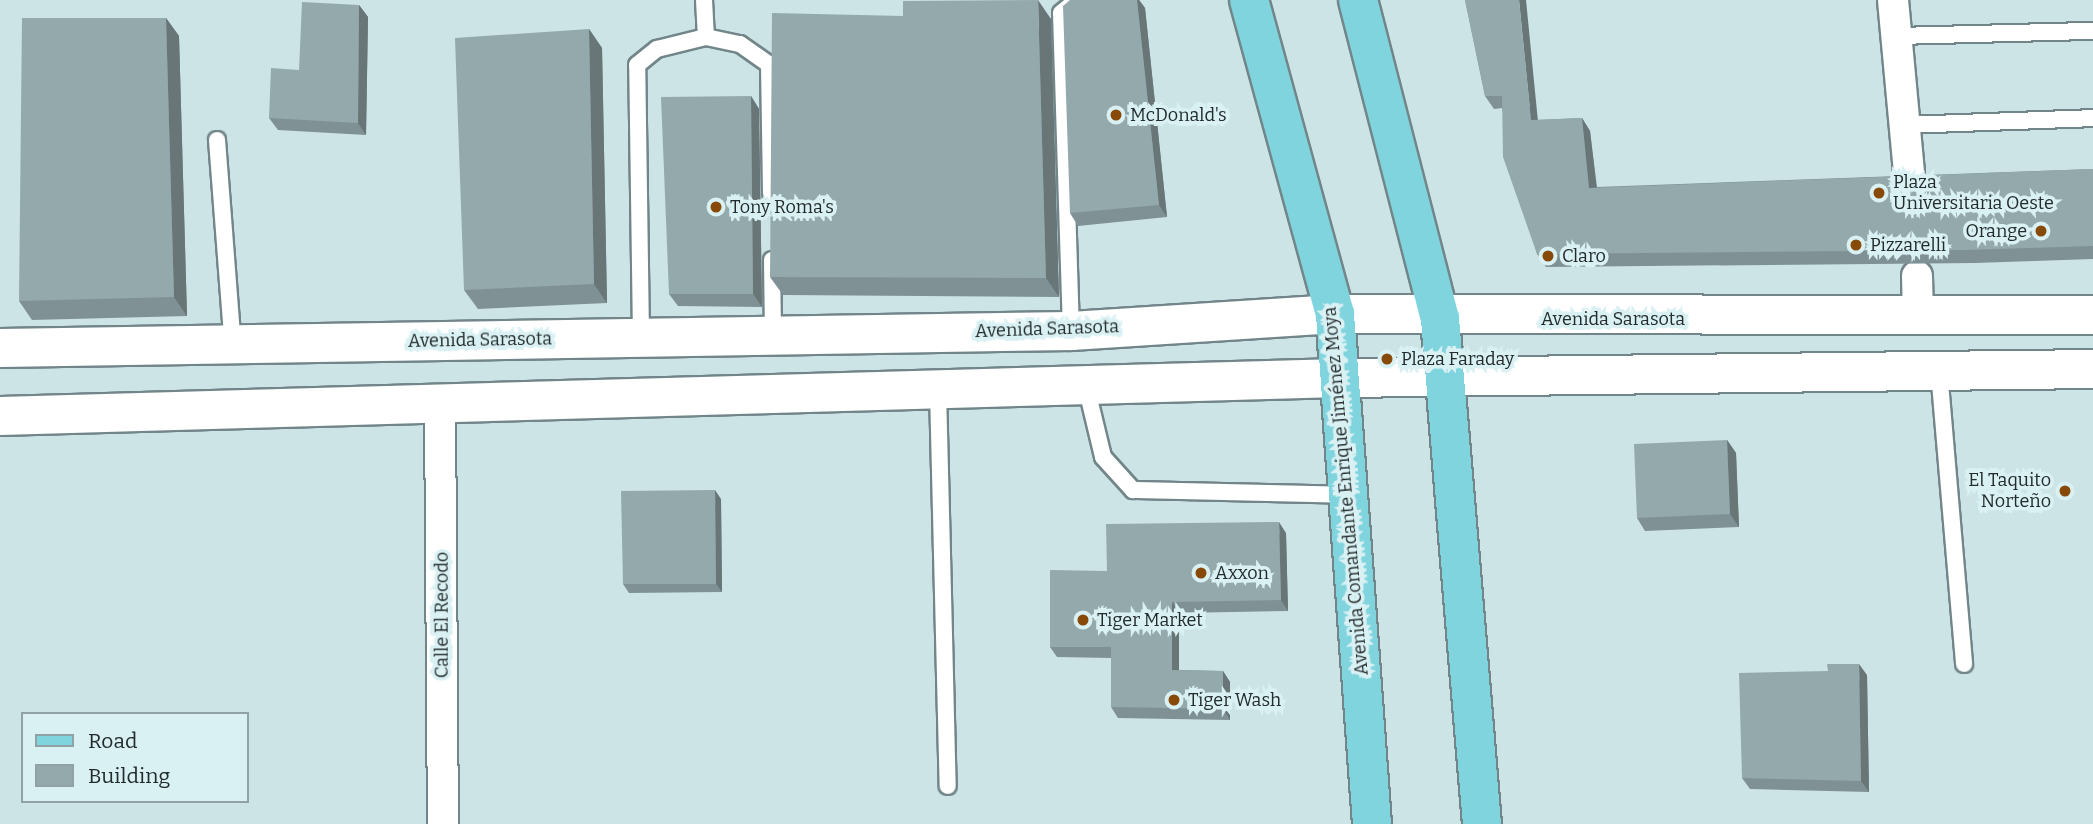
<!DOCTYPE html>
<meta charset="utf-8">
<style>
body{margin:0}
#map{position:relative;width:2093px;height:824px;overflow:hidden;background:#cde4e7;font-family:Bitter,serif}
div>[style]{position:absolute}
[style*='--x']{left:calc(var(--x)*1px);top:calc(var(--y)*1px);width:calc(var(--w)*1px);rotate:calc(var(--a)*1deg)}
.roads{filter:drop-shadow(2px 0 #728689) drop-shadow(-2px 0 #728689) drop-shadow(0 2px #728689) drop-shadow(0 -2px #728689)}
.service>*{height:16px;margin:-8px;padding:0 8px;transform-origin:8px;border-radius:8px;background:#fff}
.minor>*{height:30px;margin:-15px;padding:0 15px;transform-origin:15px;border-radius:15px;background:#fff}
.secondary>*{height:38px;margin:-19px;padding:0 19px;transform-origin:19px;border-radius:19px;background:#fff}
.primary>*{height:38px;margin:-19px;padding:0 19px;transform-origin:19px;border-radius:19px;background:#7fd4de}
.wall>*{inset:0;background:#7f9194}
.shaded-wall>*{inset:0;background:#687678}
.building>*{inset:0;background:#94a9ac}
.dots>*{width:19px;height:19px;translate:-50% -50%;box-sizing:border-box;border:4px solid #daf1f4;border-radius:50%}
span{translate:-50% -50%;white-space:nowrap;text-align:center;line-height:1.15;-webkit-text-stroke:7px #daf1f4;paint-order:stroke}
.poi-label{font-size:18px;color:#232b2c}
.left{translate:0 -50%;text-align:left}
.right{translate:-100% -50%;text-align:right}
.street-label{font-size:18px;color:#232b2c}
.legend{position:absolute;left:21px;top:712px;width:228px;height:91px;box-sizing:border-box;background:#daf1f4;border:2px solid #91a2a4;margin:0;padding:9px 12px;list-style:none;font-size:21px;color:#232b2c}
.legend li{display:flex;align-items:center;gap:14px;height:35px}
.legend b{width:35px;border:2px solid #91a2a4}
</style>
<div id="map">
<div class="roads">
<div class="service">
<div style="--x:704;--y:0;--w:37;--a:87"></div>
<div style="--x:1897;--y:36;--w:196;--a:-1.5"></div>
<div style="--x:1905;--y:125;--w:188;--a:-2.1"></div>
<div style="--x:217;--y:140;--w:207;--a:85.6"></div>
<div style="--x:772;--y:260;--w:73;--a:89.2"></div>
<div style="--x:1071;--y:331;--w:318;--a:-91.8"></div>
<div style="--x:1061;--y:13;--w:21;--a:-39"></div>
<div style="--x:641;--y:337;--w:272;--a:-90.8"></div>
<div style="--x:637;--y:65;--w:26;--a:-39"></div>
<div style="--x:657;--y:49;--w:50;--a:-13.8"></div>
<div style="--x:706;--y:37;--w:35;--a:12"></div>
<div style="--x:740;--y:44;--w:35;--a:35"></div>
<div style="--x:769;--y:64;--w:129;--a:89.1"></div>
<div style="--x:1939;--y:371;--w:294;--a:85.1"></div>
<div style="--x:1086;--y:386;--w:73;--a:76.5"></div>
<div style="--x:1103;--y:457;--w:45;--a:47.7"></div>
<div style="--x:1133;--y:490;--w:215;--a:1.3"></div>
<div style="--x:938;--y:390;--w:396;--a:88.6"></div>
</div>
<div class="minor">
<div style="--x:1893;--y:0;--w:173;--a:84.7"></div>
<div style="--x:1917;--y:276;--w:42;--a:88.6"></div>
<div style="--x:440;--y:405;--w:419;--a:89.6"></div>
</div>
<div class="secondary">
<div style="--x:0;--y:348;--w:1071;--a:-0.91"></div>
<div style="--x:1071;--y:331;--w:265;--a:-3.7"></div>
<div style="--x:1335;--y:314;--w:758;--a:0.08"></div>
<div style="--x:0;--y:416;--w:1340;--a:-1.63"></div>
<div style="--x:1339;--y:378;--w:754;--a:-0.68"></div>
</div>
<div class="primary">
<div style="--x:1249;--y:0;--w:326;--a:74.7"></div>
<div style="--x:1335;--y:314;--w:511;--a:85.85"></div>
<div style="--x:1358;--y:0;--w:329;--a:75.6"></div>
<div style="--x:1440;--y:319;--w:507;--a:85.25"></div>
</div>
</div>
<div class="wall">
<div style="clip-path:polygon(1070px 0,1139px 0,1145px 8px,1167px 217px,1078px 226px,1070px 213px)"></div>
<div style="clip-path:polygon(1465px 0,1538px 120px,1582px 118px,1590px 131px,1597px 187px,2093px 169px,2093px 259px,1975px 263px,1546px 267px,1537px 254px,1502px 108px,1494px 109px,1485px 96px)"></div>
<div style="clip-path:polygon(359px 5px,368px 17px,366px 135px,278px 130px,269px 118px,299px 70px)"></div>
<div style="clip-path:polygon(166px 18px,179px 36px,187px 316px,32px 320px,19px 301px)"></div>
<div style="clip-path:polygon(1051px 19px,1059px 297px,783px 295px,770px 277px)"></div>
<div style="clip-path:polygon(589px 29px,602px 48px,607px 303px,478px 309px,464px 290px)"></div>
<div style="clip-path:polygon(751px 96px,759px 109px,762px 307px,678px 306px,669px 294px)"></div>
<div style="clip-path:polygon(1727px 440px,1736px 453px,1739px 527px,1645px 531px,1637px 518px)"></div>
<div style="clip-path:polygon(721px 499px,722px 592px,629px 593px,623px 584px)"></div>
<div style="clip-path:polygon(1286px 533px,1288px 611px,1179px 613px,1179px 670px,1223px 671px,1230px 682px,1230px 720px,1118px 718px,1111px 707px,1111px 658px,1057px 657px,1050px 647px,1107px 571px)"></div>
<div style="clip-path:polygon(1867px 675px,1869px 792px,1750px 789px,1742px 778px)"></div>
</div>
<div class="shaded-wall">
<div style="clip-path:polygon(1038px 0,1051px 19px,1059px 297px,1046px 278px)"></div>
<div style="clip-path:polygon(1137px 0,1139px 0,1145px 8px,1167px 217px,1159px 205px)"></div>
<div style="clip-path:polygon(1519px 0,1526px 0,1539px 132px,1531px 120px)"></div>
<div style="clip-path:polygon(359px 5px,368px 17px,366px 135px,358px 123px)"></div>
<div style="clip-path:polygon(166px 18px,179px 36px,187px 316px,174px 297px)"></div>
<div style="clip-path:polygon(589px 29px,602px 48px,607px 303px,594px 284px)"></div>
<div style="clip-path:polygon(751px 96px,759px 109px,762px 307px,753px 294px)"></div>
<div style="clip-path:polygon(1582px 118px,1590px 131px,1598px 200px,1589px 188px)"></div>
<div style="clip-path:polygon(1727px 440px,1736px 453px,1739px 527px,1730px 514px)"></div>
<div style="clip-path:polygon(715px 490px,721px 499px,722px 592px,716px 584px)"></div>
<div style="clip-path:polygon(1279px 522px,1286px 533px,1288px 611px,1281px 600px)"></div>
<div style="clip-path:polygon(1172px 602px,1179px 613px,1179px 681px,1172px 670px)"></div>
<div style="clip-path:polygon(1859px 664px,1867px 675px,1869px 792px,1861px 781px)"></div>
<div style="clip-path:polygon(1223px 671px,1230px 682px,1230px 720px,1223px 709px)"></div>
</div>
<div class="building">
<div style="clip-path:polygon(1038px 0,1046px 278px,770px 277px,772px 13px,903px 16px,903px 1px)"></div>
<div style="clip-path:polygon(1070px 0,1137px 0,1159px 205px,1070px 213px,1063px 6px)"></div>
<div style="clip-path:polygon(1465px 0,1519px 0,1531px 120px,1582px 118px,1589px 188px,2093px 169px,2093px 246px,1967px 250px,1537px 254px,1503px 157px,1502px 96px,1485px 96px)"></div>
<div style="clip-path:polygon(302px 2px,359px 5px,358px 123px,269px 118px,271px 68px,299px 70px)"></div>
<div style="clip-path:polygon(22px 18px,166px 18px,174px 297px,19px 301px)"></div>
<div style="clip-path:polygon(589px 29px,594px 284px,464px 290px,455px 38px)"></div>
<div style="clip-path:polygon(751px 96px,753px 294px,669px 294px,661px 97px)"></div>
<div style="clip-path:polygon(1727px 440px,1730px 514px,1637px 518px,1634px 444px)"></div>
<div style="clip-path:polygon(715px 490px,716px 584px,623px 584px,621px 491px)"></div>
<div style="clip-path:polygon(1279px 522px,1281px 600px,1172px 602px,1172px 670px,1223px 671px,1223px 709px,1111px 707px,1111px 647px,1050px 647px,1050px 570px,1107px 571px,1106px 524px)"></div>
<div style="clip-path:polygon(1827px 664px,1859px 664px,1861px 781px,1742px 778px,1739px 673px,1828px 671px)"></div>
</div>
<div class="dots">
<div style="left:1116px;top:115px;background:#874a09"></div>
<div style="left:1879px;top:193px;background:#874a09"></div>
<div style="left:716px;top:207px;background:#874a09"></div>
<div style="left:2041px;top:231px;background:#874a09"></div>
<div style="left:1856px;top:245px;background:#874a09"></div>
<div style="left:1548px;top:256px;background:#874a09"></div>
<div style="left:1387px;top:359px;background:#874a09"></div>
<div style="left:2065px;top:491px;background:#874a09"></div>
<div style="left:1201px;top:573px;background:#874a09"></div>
<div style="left:1083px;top:620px;background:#874a09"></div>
<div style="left:1174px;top:700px;background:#874a09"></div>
</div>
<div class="poi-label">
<span class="left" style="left:1130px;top:115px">McDonald's</span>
<span class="left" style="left:1893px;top:193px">Plaza<br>Universitaria Oeste</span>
<span class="left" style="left:730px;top:207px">Tony Roma's</span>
<span class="right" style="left:2027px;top:231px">Orange</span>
<span class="left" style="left:1870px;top:245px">Pizzarelli</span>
<span class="left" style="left:1562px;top:256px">Claro</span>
<span class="left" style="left:1401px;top:359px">Plaza Faraday</span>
<span class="right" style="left:2051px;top:491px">El Taquito<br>Norteño</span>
<span class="left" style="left:1215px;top:573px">Axxon</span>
<span class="left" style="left:1097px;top:620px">Tiger Market</span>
<span class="left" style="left:1188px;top:700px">Tiger Wash</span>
</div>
<div class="street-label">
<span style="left:1613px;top:319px">Avenida Sarasota</span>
<span style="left:1047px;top:329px;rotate:-2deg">Avenida Sarasota</span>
<span style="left:480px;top:340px;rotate:-1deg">Avenida Sarasota</span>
<span style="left:1346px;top:491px;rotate:-95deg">Avenida Comandante Enrique Jiménez Moya</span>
<span style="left:442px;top:615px;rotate:-90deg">Calle El Recodo</span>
</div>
<ul class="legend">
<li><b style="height:9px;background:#7fd4de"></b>Road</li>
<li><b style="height:19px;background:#94a9ac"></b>Building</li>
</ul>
</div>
